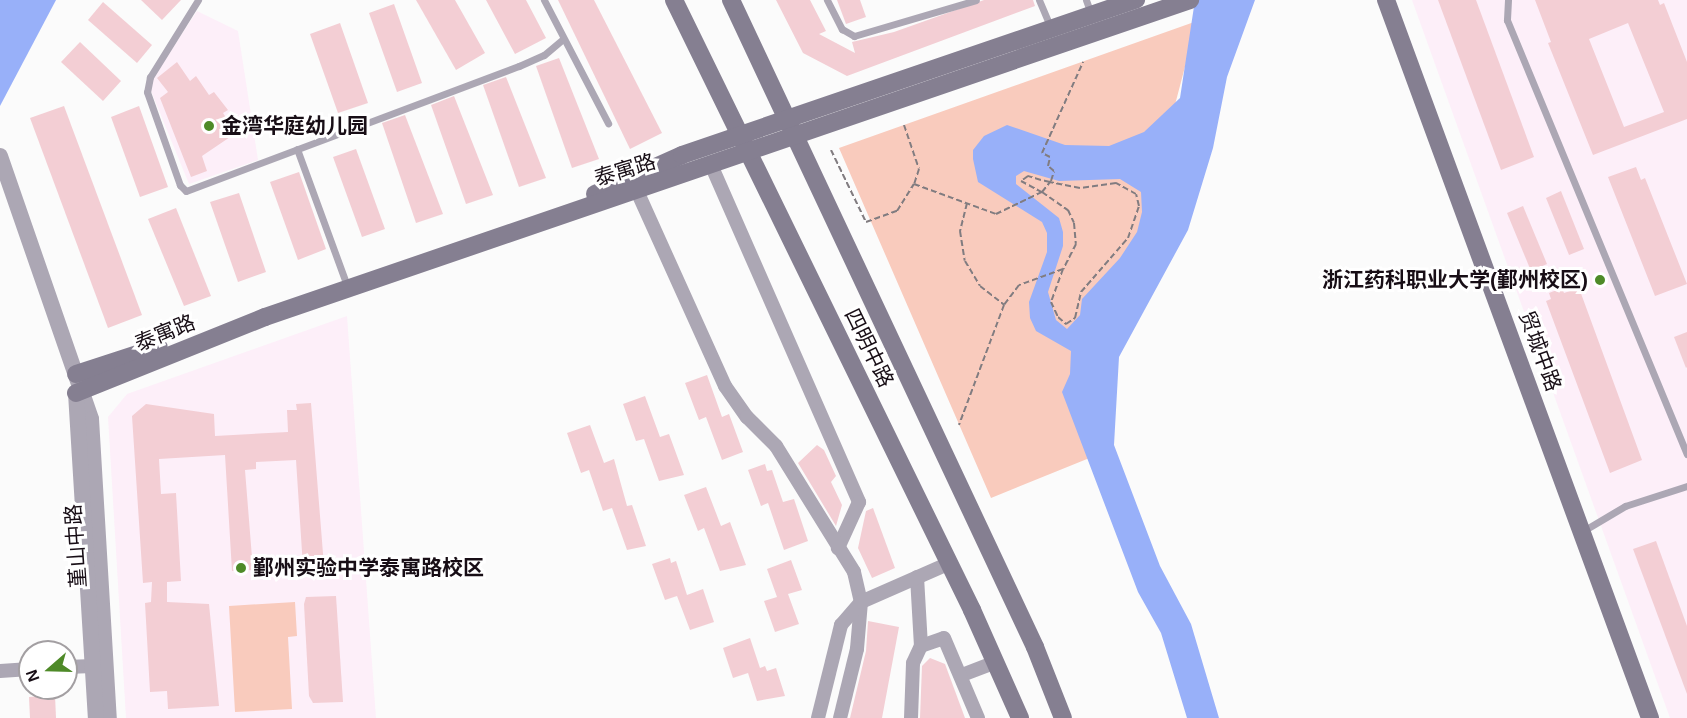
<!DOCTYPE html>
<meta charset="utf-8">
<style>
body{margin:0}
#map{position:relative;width:1687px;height:718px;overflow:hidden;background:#fbfbfb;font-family:Helvetica,"Noto Sans SC",sans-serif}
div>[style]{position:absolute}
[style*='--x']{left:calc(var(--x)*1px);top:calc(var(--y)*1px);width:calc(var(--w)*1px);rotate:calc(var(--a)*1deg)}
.built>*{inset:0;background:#fdeff9}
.green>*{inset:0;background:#f9cbbd}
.water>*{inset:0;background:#98b0f9}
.building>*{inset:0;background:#f3ced4}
.path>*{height:2px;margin-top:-1px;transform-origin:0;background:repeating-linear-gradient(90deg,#817c80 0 6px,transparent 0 9px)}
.service>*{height:7px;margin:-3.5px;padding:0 3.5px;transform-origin:3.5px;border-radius:3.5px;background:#aca7b4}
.minor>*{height:14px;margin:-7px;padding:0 7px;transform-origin:7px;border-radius:7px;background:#aca7b4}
.tertiary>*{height:16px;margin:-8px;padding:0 8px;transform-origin:8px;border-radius:8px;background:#aca7b4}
.secondary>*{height:18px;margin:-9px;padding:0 9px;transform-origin:9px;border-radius:9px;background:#857f91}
.dots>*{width:16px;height:16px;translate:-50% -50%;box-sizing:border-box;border:3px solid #fff;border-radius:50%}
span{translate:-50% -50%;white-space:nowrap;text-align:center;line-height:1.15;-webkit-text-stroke:6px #fff;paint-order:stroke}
.poi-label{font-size:21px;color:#180e16;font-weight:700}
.left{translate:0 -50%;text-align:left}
.right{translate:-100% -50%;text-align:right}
.street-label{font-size:21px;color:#180e16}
.north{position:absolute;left:18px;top:640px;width:60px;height:60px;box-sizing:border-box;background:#fff;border:2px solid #a39fa2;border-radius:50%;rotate:250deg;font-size:16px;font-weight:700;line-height:24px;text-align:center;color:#180e16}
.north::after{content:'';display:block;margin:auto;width:21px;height:27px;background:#4e8a28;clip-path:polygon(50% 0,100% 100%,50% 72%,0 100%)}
</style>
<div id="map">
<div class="built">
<div style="clip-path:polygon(1412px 0,1687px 0,1687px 718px,1670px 718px)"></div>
<div style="clip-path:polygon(197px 11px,238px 31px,258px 160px,189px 184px,151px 91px,153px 78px)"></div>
<div style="clip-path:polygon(347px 316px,376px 718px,126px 718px,108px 417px,127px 394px)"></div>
</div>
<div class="green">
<div style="clip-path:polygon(1197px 21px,1145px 219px,1092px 457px,991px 498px,839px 148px)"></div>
<div style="clip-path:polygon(295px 602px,297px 636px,288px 637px,292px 709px,235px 712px,229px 606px)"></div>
</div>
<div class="water">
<div style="clip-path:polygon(0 0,56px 0,0 106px)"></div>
<div style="clip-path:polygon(evenodd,1195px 0,1255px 0,1227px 77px,1213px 148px,1188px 230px,1119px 357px,1114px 445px,1160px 566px,1191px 624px,1219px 718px,1187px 718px,1161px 633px,1138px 592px,1062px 392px,1070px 374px,1071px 351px,1036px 331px,1030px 318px,1029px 302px,1047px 252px,1047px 233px,1042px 222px,978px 182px,973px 159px,973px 150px,984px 136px,1007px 125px,1065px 145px,1109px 146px,1144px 132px,1180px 98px,1195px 0,1024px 171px,1059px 181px,1120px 179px,1141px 192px,1142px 212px,1137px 232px,1120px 258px,1082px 299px,1080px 315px,1067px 329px,1056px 320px,1048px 292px,1063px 246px,1063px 232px,1059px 218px,1016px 184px,1016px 176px,1024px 171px)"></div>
</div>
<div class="building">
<div style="clip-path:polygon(141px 0,181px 0,162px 20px)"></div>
<div style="clip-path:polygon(416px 0,455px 0,485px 53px,456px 70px)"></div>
<div style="clip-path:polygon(486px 0,526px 0,546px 38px,515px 54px)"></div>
<div style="clip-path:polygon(558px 0,594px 0,662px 133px,630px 149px)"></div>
<div style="clip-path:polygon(776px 0,810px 0,826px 31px,819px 34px,855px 53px,852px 42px,894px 32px,984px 0,1033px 0,1035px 6px,847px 76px,803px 53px)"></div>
<div style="clip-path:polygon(837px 0,860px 0,866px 17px,846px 24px)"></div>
<div style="clip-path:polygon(1438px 0,1476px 0,1534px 157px,1501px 170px)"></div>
<div style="clip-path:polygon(evenodd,1535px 0,1658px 0,1660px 5px,1664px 3px,1687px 62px,1687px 119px,1593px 155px,1548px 43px,1551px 42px,1535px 0,1628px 23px,1664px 112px,1624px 127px,1589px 39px,1628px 23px)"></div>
<div style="clip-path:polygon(103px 2px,152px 45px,137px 63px,88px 20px)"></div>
<div style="clip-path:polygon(394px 4px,422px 83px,397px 92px,369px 13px)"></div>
<div style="clip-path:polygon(340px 23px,368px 103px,338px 113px,310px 34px)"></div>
<div style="clip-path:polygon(80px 42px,121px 81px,103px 101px,61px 62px)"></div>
<div style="clip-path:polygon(559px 58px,599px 159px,572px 168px,536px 66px)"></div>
<div style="clip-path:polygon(177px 62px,190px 81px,196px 76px,209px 95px,214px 92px,228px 110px,223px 113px,236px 133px,202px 156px,207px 171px,191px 177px,160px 98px,168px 92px,157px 78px)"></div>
<div style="clip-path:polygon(506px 77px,546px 178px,519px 187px,483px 85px)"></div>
<div style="clip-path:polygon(454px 96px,493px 195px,466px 204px,431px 105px)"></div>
<div style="clip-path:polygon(64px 106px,142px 315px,108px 328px,30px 118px)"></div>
<div style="clip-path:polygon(139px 106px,168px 187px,140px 197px,111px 117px)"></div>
<div style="clip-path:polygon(405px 115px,443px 214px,416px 223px,382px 123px)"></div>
<div style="clip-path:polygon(356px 149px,385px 229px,362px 237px,333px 157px)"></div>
<div style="clip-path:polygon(1636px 167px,1641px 180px,1645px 178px,1687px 284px,1655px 296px,1608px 177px)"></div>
<div style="clip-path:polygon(299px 172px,326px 249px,298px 260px,270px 182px)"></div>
<div style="clip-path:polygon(1561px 191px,1584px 249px,1569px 255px,1546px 198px)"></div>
<div style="clip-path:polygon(239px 193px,266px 272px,238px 282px,210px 202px)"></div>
<div style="clip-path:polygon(1523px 206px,1547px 264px,1531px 271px,1507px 213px)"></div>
<div style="clip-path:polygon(176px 208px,211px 296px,184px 306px,148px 219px)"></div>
<div style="clip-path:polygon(1562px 288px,1564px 293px,1579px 288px,1642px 460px,1610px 473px,1546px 301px,1551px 299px,1549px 293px)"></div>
<div style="clip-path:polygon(1687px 332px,1687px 367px,1686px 368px,1674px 337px)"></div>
<div style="clip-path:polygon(707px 375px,722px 417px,729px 414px,743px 452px,722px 460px,706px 417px,699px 420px,685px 383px)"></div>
<div style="clip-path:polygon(645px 396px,660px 437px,669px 434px,684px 475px,659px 481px,644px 439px,636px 441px,623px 404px)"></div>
<div style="clip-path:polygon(311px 403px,324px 566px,303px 567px,296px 460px,256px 462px,256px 469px,245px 470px,253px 570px,232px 571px,225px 455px,159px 459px,161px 494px,176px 493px,181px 581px,167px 582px,167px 602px,209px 604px,219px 706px,168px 709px,167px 691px,150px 692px,145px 603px,151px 602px,152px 582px,143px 583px,132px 416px,146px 404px,214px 414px,215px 436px,288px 432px,287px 410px,297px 410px,296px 404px)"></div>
<div style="clip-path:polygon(590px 425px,604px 463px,614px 459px,627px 506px,632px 505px,646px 546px,627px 550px,612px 508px,603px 511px,589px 470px,581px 473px,567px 433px)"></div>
<div style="clip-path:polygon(817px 445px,824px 450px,836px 476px,831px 482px,842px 505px,836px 526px,798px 463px)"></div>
<div style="clip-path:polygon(765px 464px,767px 471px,772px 470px,783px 502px,794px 499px,808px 541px,784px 550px,768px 503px,761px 506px,748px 470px)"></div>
<div style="clip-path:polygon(706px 487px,721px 526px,730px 522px,746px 565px,720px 571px,704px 528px,698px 531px,684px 495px)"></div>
<div style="clip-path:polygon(873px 508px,895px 568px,872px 578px,858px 548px,866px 511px)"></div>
<div style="clip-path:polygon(1656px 541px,1687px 626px,1687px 694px,1633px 549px)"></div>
<div style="clip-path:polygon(670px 558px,671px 563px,676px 561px,687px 595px,703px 589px,714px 622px,690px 630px,677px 596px,665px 600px,652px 564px)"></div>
<div style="clip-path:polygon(791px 560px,802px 590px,788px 594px,799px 624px,775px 632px,764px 601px,777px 597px,767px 569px)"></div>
<div style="clip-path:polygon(336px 596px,343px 702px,313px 703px,309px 696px,304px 604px,306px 597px)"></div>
<div style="clip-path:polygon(868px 621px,899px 627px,882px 718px,850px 718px,866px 651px)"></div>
<div style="clip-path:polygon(750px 638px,760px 668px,765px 666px,767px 671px,776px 668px,785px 696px,757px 701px,748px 673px,733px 678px,723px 648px)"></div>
<div style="clip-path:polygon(930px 658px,945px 664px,965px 718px,920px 718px,922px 666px)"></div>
<div style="clip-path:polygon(55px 695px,56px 718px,30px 718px,29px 697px)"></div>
</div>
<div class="path">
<div style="--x:904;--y:125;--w:46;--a:71.2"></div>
<div style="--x:919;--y:169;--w:16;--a:108"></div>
<div style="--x:831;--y:150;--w:80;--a:64.1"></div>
<div style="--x:866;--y:222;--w:33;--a:-20"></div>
<div style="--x:897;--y:211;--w:32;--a:-58"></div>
<div style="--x:914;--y:184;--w:87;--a:20.1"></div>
<div style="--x:996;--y:214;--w:51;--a:-25.6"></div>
<div style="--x:1042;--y:192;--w:32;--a:35"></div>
<div style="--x:1068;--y:210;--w:14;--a:65"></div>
<div style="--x:1074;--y:223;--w:21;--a:85"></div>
<div style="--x:1076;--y:244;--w:28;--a:117"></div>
<div style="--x:1063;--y:269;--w:47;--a:160"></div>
<div style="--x:1019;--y:285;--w:25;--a:127"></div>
<div style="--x:1004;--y:305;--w:128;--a:110.6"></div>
<div style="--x:967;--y:203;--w:29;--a:104"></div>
<div style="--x:960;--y:231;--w:30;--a:81"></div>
<div style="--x:965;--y:261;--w:29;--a:59"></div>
<div style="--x:980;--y:286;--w:31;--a:38"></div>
<div style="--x:1063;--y:269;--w:35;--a:110"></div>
<div style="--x:1051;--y:302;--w:17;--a:65"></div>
<div style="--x:1058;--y:317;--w:11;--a:41"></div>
<div style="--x:1066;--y:324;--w:11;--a:-34"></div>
<div style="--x:1075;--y:318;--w:27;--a:-77"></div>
<div style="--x:1081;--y:292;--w:72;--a:-49"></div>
<div style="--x:1128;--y:238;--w:34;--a:-71"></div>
<div style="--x:1139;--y:206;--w:12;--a:-104"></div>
<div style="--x:1136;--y:194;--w:23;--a:-151"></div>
<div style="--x:1116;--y:183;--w:36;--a:172"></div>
<div style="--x:1080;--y:188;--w:31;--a:-169"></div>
<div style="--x:1050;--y:182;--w:9;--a:-167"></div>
<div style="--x:1041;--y:180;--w:14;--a:-163"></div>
<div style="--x:1028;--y:176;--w:9;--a:144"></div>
<div style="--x:1021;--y:181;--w:24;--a:28"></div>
<div style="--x:1042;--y:192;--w:13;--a:-51"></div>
<div style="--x:1050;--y:182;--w:1;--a:-45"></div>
<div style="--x:1051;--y:181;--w:10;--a:-73"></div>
<div style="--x:1054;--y:171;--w:8;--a:-140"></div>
<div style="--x:1048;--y:166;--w:9;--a:-77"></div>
<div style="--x:1050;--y:157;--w:9;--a:-153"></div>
<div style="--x:1042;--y:153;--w:100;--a:-65.7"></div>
</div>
<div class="service">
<div style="--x:198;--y:0;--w:91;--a:121.9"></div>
<div style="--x:150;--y:77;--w:15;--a:101"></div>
<div style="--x:147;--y:92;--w:99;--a:70.5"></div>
<div style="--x:180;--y:185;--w:8;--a:45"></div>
<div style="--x:186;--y:191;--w:356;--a:-20.6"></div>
<div style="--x:519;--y:66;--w:27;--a:-24"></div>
<div style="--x:544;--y:55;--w:25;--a:-40"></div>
<div style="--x:544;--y:0;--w:139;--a:62.5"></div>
<div style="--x:827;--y:0;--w:33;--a:63"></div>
<div style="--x:842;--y:29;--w:14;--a:30"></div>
<div style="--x:854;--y:36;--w:127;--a:-16.4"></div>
<div style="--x:1039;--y:0;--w:30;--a:67"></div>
<div style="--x:1086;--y:0;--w:15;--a:70"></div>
<div style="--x:1508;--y:0;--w:20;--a:93"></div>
<div style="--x:1507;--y:20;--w:470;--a:67.5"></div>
<div style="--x:297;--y:149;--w:140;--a:69.9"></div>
<div style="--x:1583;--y:531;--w:49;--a:-30.8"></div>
<div style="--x:1625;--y:506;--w:65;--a:-17.9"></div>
</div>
<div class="minor">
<div style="--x:712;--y:167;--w:366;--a:66.3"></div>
<div style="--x:859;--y:502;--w:51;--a:114.5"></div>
<div style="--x:637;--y:191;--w:214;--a:65.7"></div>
<div style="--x:725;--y:386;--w:38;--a:55"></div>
<div style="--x:747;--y:417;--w:41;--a:45"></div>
<div style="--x:776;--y:446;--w:148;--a:58.2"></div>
<div style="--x:854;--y:572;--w:31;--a:77"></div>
<div style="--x:861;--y:602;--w:47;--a:94.9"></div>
<div style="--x:857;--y:649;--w:71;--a:103.8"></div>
<div style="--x:917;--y:577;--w:69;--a:86.7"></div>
<div style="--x:66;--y:667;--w:27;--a:-2"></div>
<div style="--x:0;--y:671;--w:30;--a:-4"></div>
<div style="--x:962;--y:675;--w:36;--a:-21"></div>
<div style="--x:818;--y:718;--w:96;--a:-76.1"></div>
<div style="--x:841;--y:625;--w:30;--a:-49"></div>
<div style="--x:861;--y:602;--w:97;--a:-23.7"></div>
<div style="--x:911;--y:718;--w:55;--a:-87.9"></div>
<div style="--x:913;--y:663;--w:19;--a:-65"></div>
<div style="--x:921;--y:646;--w:24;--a:-19"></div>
<div style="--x:944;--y:638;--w:87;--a:67"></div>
</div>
<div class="tertiary">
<div style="--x:0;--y:156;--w:278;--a:70.9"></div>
<div style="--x:91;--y:419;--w:300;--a:86.6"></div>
<div style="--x:76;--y:393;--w:326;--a:86.5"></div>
</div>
<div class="secondary">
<div style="--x:674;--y:0;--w:679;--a:63.96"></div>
<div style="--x:972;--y:610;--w:118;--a:66"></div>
<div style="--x:731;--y:0;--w:715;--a:64.83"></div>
<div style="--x:1035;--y:647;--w:76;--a:68.5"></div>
<div style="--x:1386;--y:0;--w:765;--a:69.81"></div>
<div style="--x:595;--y:194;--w:95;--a:-24.1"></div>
<div style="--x:682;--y:155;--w:480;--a:-18.9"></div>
<div style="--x:76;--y:374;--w:87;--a:-18"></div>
<div style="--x:76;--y:393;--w:204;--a:-21.9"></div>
<div style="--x:265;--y:317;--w:978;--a:-18.92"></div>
</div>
<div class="dots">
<div style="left:209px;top:126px;background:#4e8a28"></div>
<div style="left:1600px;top:280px;background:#4e8a28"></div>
<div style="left:241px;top:568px;background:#4e8a28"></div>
</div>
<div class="poi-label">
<span class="left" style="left:221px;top:126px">金湾华庭幼儿园</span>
<span class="right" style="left:1588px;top:280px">浙江药科职业大学(鄞州校区)</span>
<span class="left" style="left:253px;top:568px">鄞州实验中学泰寓路校区</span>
</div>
<div class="street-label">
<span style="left:625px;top:170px;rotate:-17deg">泰寓路</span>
<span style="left:165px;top:333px;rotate:-22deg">泰寓路</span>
<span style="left:869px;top:348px;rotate:64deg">四明中路</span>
<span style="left:1540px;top:351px;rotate:70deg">贸城中路</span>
<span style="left:76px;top:546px;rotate:-94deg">堇山中路</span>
</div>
<div class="north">N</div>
</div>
